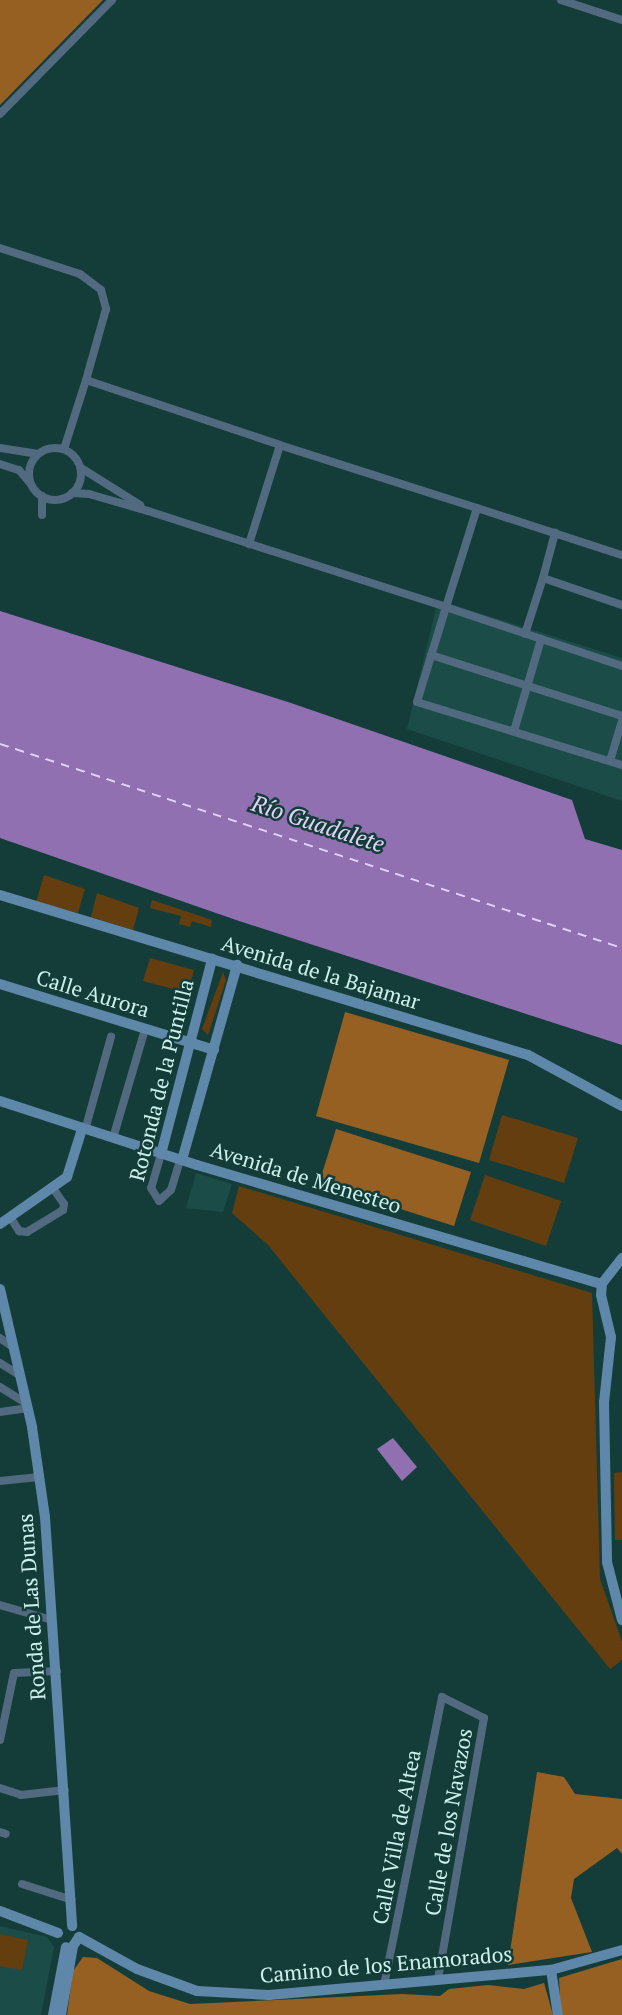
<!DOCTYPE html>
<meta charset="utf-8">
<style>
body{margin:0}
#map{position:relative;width:622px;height:2015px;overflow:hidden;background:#143d39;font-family:"PT Serif",serif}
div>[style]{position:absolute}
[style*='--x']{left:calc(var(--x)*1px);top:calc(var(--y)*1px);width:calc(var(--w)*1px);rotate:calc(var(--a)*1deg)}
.built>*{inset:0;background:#1c4c47}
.green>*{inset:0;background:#643e0f}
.forest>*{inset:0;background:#966023}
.water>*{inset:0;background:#9070b1}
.ferry>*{height:2px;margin-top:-1px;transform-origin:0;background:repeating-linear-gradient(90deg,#e3d2f7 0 9px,transparent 0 16px)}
.street>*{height:8px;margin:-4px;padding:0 4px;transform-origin:4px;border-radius:4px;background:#516a80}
.street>.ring{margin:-4px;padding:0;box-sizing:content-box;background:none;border:8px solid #516a80;border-radius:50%}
.secondary>*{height:10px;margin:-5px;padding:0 5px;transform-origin:5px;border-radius:5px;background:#5f87aa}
span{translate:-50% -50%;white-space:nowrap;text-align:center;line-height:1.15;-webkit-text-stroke:5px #143d39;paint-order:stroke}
.street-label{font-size:21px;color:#ccf0eb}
.water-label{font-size:23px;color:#e3d2f7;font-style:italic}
</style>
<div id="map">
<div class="built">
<div style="clip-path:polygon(438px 600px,622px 658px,622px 801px,407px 729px)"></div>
<div style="clip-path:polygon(196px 1173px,232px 1184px,223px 1212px,186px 1208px)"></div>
<div style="clip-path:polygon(0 1926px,47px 1937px,54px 1947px,41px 2015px,0 2015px)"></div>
</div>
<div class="green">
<div style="clip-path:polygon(44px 875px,85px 889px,78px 913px,36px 902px)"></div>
<div style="clip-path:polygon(97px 893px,139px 908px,133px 930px,91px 917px)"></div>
<div style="clip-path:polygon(152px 900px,212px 920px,211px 927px,192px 921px,190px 927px,179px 924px,181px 916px,150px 908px)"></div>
<div style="clip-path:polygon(150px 958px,194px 970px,188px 993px,143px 981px)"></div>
<div style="clip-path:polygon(223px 972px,226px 980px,208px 1035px,202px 1029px)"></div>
<div style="clip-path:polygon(502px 1115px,578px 1138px,564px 1183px,489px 1160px)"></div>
<div style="clip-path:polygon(485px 1175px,561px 1201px,546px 1246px,470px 1220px)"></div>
<div style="clip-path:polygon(239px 1186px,592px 1293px,600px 1579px,622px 1642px,622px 1660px,610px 1669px,268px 1245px,232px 1213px)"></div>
<div style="clip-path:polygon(622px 1472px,622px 1540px,615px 1540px,614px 1473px)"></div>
<div style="clip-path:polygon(0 1934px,28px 1940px,22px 1970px,0 1966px)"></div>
</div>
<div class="forest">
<div style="clip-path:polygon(0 0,103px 0,0 105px)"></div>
<div style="clip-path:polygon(345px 1012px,509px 1060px,479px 1163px,316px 1116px)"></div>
<div style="clip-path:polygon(336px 1129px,471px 1172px,454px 1226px,319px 1183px)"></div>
<div style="clip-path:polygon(537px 1772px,564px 1777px,575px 1794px,622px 1799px,622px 1854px,617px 1848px,574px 1879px,571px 1898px,592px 1952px,508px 1965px)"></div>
<div style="clip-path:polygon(83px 1957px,97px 1958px,149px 1991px,190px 2004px,402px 1994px,440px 1996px,449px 1989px,488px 1985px,524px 1989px,544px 1983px,553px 2015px,67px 2015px,73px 1971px)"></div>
<div style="clip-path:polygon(622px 1959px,622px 2015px,561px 2015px,559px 1978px)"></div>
</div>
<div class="water">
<div style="clip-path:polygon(0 611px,291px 703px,572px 800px,585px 839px,622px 850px,622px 1045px,239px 921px,0 838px)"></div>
<div style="clip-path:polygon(393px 1438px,417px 1467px,402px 1481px,377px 1449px)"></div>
</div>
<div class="ferry">
<div style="--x:0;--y:744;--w:655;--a:18.16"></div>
</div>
<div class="street">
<div style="--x:561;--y:0;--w:64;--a:18.2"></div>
<div style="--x:0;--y:114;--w:160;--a:-45.5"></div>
<div style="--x:0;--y:248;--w:84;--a:18"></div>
<div style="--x:80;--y:274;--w:26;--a:37"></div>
<div style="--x:101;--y:290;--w:20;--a:75"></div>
<div style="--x:106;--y:309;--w:74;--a:105.7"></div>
<div class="ring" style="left:29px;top:448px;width:44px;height:44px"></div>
<div style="--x:0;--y:448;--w:37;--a:9"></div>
<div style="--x:64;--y:449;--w:72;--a:-72.3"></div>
<div style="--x:86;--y:380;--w:205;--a:18.5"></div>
<div style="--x:0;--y:464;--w:20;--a:18"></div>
<div style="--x:19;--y:470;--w:16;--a:50"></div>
<div style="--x:81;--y:468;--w:70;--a:32.1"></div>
<div style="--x:72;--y:493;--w:17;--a:3"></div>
<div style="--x:89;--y:494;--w:61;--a:16.1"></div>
<div style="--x:148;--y:511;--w:130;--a:17.9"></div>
<div style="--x:272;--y:551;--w:183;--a:17.8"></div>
<div style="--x:446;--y:607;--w:104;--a:-72.6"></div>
<div style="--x:477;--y:508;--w:207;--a:-162.3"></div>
<div style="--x:280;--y:445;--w:104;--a:107.4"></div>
<div style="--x:42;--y:496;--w:19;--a:90"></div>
<div style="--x:477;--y:508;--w:152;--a:18"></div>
<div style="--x:543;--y:578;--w:47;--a:-75.1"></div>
<div style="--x:525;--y:634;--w:59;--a:-72.2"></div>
<div style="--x:543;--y:578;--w:83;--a:18.9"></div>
<div style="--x:431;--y:655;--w:201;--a:17.7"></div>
<div style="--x:622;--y:666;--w:186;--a:-161.5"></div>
<div style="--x:446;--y:607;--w:99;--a:107"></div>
<div style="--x:417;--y:702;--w:214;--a:17.1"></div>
<div style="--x:514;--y:731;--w:96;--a:-73.6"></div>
<div style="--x:610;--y:761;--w:42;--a:-73.3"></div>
<div style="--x:85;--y:1130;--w:97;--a:-74.4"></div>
<div style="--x:113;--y:1138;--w:114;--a:-73.6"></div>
<div style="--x:161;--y:1154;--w:35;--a:106"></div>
<div style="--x:151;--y:1188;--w:15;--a:58"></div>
<div style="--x:159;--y:1201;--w:16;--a:-43"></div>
<div style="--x:171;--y:1190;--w:31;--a:-73"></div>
<div style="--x:10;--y:1217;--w:17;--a:57"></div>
<div style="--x:19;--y:1231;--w:8;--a:7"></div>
<div style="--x:27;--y:1232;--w:42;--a:-31.4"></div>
<div style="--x:63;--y:1210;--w:6;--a:-81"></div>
<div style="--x:64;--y:1204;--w:19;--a:-125"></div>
<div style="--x:0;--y:1338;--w:16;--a:35"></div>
<div style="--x:0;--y:1363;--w:22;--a:32"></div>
<div style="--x:0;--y:1387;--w:31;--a:32"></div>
<div style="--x:0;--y:1412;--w:27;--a:-8"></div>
<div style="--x:0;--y:1481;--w:39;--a:-6"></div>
<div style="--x:0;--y:1605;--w:54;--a:16.1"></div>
<div style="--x:0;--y:1740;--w:68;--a:-78.2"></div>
<div style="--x:14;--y:1673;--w:43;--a:-2.7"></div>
<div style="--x:0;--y:1788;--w:22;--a:18"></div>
<div style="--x:21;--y:1795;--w:44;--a:-6.5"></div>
<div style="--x:0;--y:1832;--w:6;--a:18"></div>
<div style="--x:22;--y:1884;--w:52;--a:17.7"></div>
<div style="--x:384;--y:1985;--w:294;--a:-78.6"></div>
<div style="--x:442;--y:1697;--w:47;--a:26.6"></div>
<div style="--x:484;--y:1718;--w:265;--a:100"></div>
</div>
<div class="secondary">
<div style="--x:0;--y:895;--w:552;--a:16.86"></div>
<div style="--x:528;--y:1055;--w:107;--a:28.5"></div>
<div style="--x:0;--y:984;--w:224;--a:17.1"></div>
<div style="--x:0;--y:1101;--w:207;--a:18"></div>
<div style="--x:197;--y:1165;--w:422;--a:16.4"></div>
<div style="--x:161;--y:1154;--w:202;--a:-75.3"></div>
<div style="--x:182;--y:1160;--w:203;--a:-74.2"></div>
<div style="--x:0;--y:1224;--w:82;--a:-35"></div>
<div style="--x:67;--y:1177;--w:50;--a:-72.6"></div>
<div style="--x:622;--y:1258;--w:33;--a:128"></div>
<div style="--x:602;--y:1284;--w:11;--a:95"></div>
<div style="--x:601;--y:1295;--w:43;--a:76.6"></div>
<div style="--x:611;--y:1337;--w:65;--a:96.1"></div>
<div style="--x:604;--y:1402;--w:160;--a:88.9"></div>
<div style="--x:607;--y:1562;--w:60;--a:75.5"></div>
<div style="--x:0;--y:1289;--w:142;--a:76.9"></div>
<div style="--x:32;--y:1427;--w:91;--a:81.8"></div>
<div style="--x:45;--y:1517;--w:410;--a:86.2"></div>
<div style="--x:0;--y:1911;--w:62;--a:20.8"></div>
<div style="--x:79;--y:1937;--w:66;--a:28.9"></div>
<div style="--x:137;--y:1969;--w:64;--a:20.1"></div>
<div style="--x:197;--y:1991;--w:72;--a:3.2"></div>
<div style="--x:269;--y:1995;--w:283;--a:-5.1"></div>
<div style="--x:551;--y:1970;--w:74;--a:-15.7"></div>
<div style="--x:551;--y:1970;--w:46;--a:81.2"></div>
<div style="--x:53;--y:2015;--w:69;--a:-79.2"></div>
<div style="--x:61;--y:2015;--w:70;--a:-80.1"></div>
<div style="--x:73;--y:1946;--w:11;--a:-56"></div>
</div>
<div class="street-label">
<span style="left:321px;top:972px;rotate:17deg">Avenida de la Bajamar</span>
<span style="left:93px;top:993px;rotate:17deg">Calle Aurora</span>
<span style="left:161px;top:1080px;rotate:-76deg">Rotonda de la Puntilla</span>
<span style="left:306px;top:1177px;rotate:17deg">Avenida de Menesteo</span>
<span style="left:31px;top:1607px;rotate:-94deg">Ronda de Las Dunas</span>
<span style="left:448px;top:1822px;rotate:-80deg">Calle de los Navazos</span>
<span style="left:396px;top:1837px;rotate:-79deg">Calle Villa de Altea</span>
<span style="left:386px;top:1964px;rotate:-5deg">Camino de los Enamorados</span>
</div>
<div class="water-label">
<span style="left:318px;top:824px;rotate:18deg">Río Guadalete</span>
</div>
</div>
